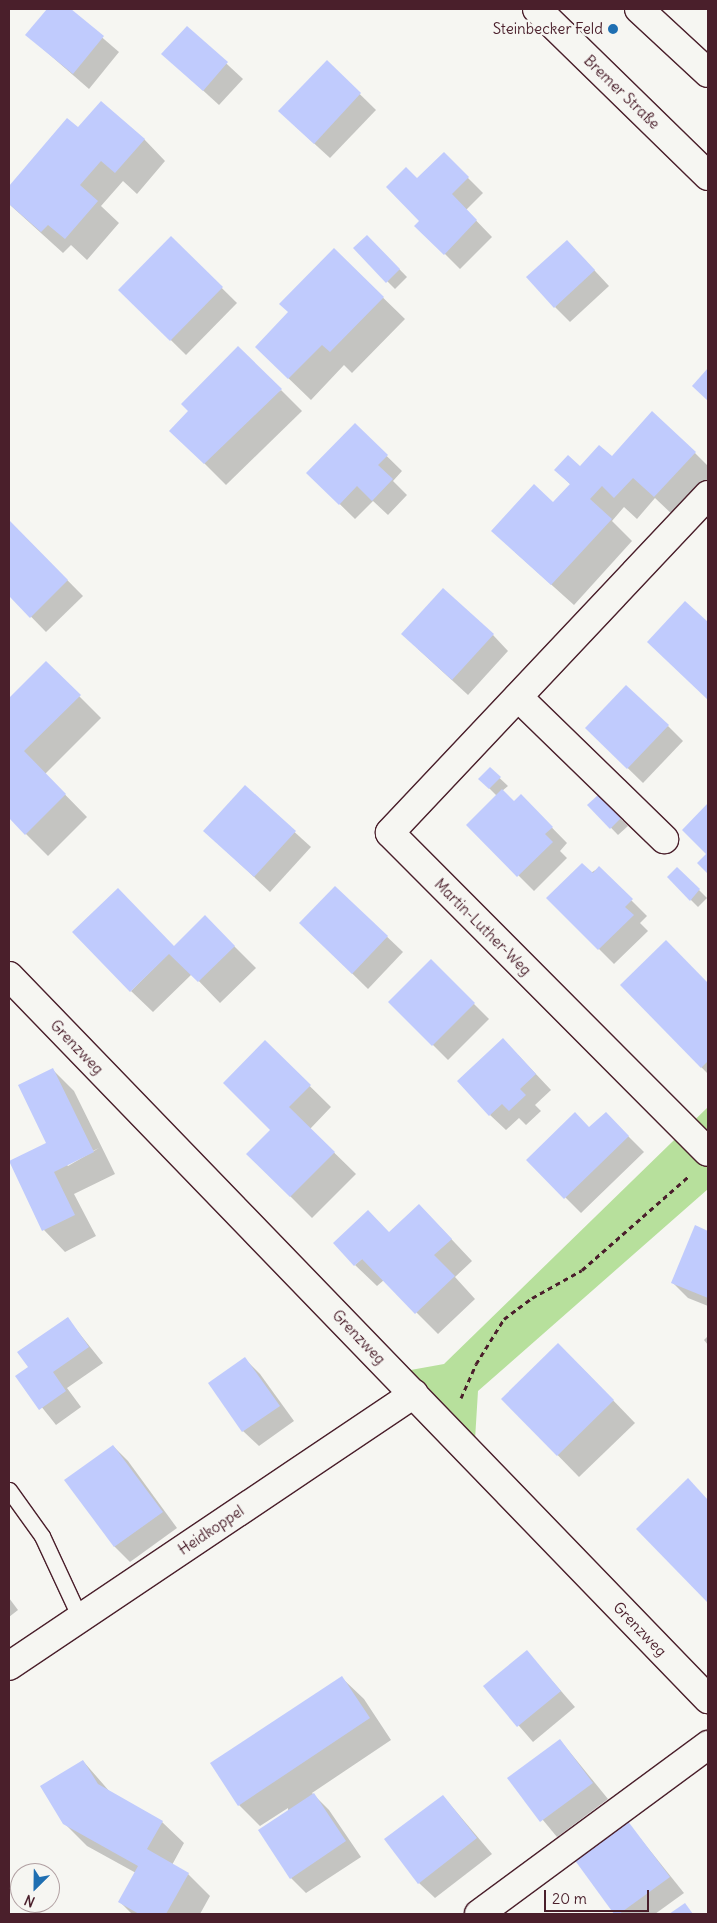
<!DOCTYPE html>
<meta charset="utf-8">
<style>
body{margin:0}
#map{position:relative;width:717px;height:1923px;overflow:hidden;background:#f6f6f2;font-family:Delius,sans-serif}
div>[style]{position:absolute}
[style*='--x']{left:calc(var(--x)*1px);top:calc(var(--y)*1px);width:calc(var(--w)*1px);rotate:calc(var(--a)*1deg)}
.green>*{inset:0;background:#b7e09c}
.shadow>*{inset:0;background:#0003}
.building>*{inset:0;background:#c0cbfd}
.path>*{height:3px;margin-top:-1.5px;transform-origin:0;background:repeating-linear-gradient(90deg,#4a1f2b 0 5px,transparent 0 9px)}
.roads{filter:drop-shadow(1px 0 #4a1f2b) drop-shadow(-1px 0 #4a1f2b) drop-shadow(0 1px #4a1f2b) drop-shadow(0 -1px #4a1f2b)}
.service>*{height:15px;margin:-7.5px;padding:0 7.5px;transform-origin:7.5px;border-radius:7.5px;background:#f6f6f2}
.minor>*{height:28px;margin:-14px;padding:0 14px;transform-origin:14px;border-radius:14px;background:#f6f6f2}
.tertiary>*{height:28px;margin:-14px;padding:0 14px;transform-origin:14px;border-radius:14px;background:#f6f6f2}
.dots>*{width:14px;height:14px;translate:-50% -50%;box-sizing:border-box;border:2px solid #f6f6f2;border-radius:50%}
span{translate:-50% -50%;white-space:nowrap;text-align:center;line-height:1.15;-webkit-text-stroke:5px #f6f6f2;paint-order:stroke}
.poi-label{font-size:15px;color:#4a1f2b}
.right{translate:-100% -50%;text-align:right}
.street-label{font-size:15px;color:#4a1f2b}
.frame{position:absolute;inset:0;border:10px solid #4a1f2b;pointer-events:none}
.north{position:absolute;left:10px;top:1863px;width:50px;height:50px;box-sizing:border-box;background:#f6f6f2;border:1px solid #b1a0a2;border-radius:50%;rotate:203deg;font-size:14px;font-weight:700;line-height:20px;text-align:center;color:#4a1f2b}
.north::after{content:'';display:block;margin:auto;width:18px;height:22px;background:#1f6fb2;clip-path:polygon(50% 0,100% 100%,50% 72%,0 100%)}
.scale{position:absolute;left:544px;top:1890px;width:105px;height:22px;box-sizing:border-box;border:2px solid #4a1f2b;border-top:0;padding-left:6px;font-size:15px;line-height:18px;white-space:nowrap;color:#4a1f2b;-webkit-text-stroke:4px #f6f6f2;paint-order:stroke}
</style>
<div id="map">
<div class="green">
<div style="clip-path:polygon(708px 1107px,708px 1189px,478px 1391px,474px 1456px,394px 1373px,444px 1364px)"></div>
</div>
<div class="shadow">
<div style="clip-path:polygon(48px 9px,69px 9px,119px 52px,89px 89px,27px 35px)"></div>
<div style="clip-path:polygon(187px 27px,243px 79px,219px 105px,163px 54px)"></div>
<div style="clip-path:polygon(327px 62px,376px 110px,330px 158px,295px 126px)"></div>
<div style="clip-path:polygon(67px 120px,78px 129px,144px 139px,165px 161px,137px 194px,123px 181px,101px 206px,119px 223px,87px 260px,71px 245px,63px 253px,9px 204px,9px 188px)"></div>
<div style="clip-path:polygon(444px 154px,483px 193px,466px 210px,492px 237px,460px 269px,416px 225px,421px 220px,417px 179px)"></div>
<div style="clip-path:polygon(367px 236px,407px 277px,395px 289px,354px 248px)"></div>
<div style="clip-path:polygon(171px 238px,237px 303px,186px 355px,120px 290px)"></div>
<div style="clip-path:polygon(334px 250px,405px 319px,352px 373px,344px 365px,311px 400px,256px 347px,290px 312px)"></div>
<div style="clip-path:polygon(582px 257px,609px 286px,570px 322px,555px 307px)"></div>
<div style="clip-path:polygon(281px 390px,302px 411px,226px 485px,193px 452px)"></div>
<div style="clip-path:polygon(355px 425px,402px 471px,393px 481px,407px 495px,388px 515px,373px 501px,355px 519px,308px 473px)"></div>
<div style="clip-path:polygon(695px 453px,708px 466px,708px 483px,676px 518px,655px 498px,637px 519px,624px 507px,612px 521px,632px 541px,574px 605px,515px 552px,571px 485px,556px 470px,580px 467px,612px 458px)"></div>
<div style="clip-path:polygon(9px 521px,83px 596px,46px 632px,9px 594px)"></div>
<div style="clip-path:polygon(685px 603px,708px 624px,708px 699px,664px 657px)"></div>
<div style="clip-path:polygon(493px 635px,508px 651px,468px 695px,418px 649px)"></div>
<div style="clip-path:polygon(46px 663px,101px 718px,45px 774px,87px 817px,48px 856px,9px 817px,9px 700px)"></div>
<div style="clip-path:polygon(668px 726px,683px 741px,643px 783px,602px 743px)"></div>
<div style="clip-path:polygon(490px 769px,508px 786px,502px 791px,514px 803px,521px 796px,567px 843px,560px 851px,567px 858px,534px 891px,468px 825px,497px 796px,480px 779px)"></div>
<div style="clip-path:polygon(245px 787px,311px 847px,270px 892px,205px 831px)"></div>
<div style="clip-path:polygon(598px 796px,628px 826px,618px 835px,589px 805px)"></div>
<div style="clip-path:polygon(708px 805px,708px 872px,699px 863px,708px 854px,683px 830px)"></div>
<div style="clip-path:polygon(599px 868px,647px 916px,640px 923px,648px 931px,614px 964px,548px 898px)"></div>
<div style="clip-path:polygon(677px 868px,707px 898px,698px 907px,668px 877px)"></div>
<div style="clip-path:polygon(335px 887px,403px 952px,368px 989px,316px 938px)"></div>
<div style="clip-path:polygon(205px 917px,256px 968px,220px 1003px,192px 974px,153px 1012px,131px 991px)"></div>
<div style="clip-path:polygon(666px 942px,708px 984px,708px 1074px,622px 985px)"></div>
<div style="clip-path:polygon(431px 961px,489px 1019px,448px 1060px,390px 1002px)"></div>
<div style="clip-path:polygon(265px 1042px,331px 1107px,310px 1129px,356px 1174px,312px 1218px,248px 1154px,272px 1130px)"></div>
<div style="clip-path:polygon(518px 1055px,551px 1090px,535px 1105px,541px 1111px,526px 1125px,519px 1118px,506px 1130px,490px 1115px)"></div>
<div style="clip-path:polygon(evenodd,53px 1070px,74px 1091px,115px 1174px,74px 1194px,96px 1236px,65px 1252px,44px 1230px,53px 1070px,99px 1148px,68px 1166px,66px 1164px,99px 1148px)"></div>
<div style="clip-path:polygon(606px 1114px,644px 1152px,581px 1213px,528px 1160px,590px 1129px)"></div>
<div style="clip-path:polygon(440px 1227px,472px 1261px,455px 1277px,475px 1299px,438px 1334px,384px 1280px,377px 1286px,355px 1265px,390px 1234px)"></div>
<div style="clip-path:polygon(696px 1227px,708px 1232px,708px 1306px,688px 1298px,672px 1282px)"></div>
<div style="clip-path:polygon(67px 1318px,103px 1363px,67px 1388px,81px 1407px,56px 1425px,17px 1376px,29px 1367px)"></div>
<div style="clip-path:polygon(708px 1336px,708px 1345px,704px 1340px)"></div>
<div style="clip-path:polygon(245px 1359px,260px 1374px,294px 1421px,259px 1446px,243px 1431px,210px 1384px)"></div>
<div style="clip-path:polygon(580px 1366px,635px 1423px,579px 1477px,503px 1399px)"></div>
<div style="clip-path:polygon(113px 1446px,128px 1461px,177px 1528px,130px 1562px,115px 1547px,66px 1480px)"></div>
<div style="clip-path:polygon(688px 1480px,708px 1501px,708px 1602px,638px 1529px)"></div>
<div style="clip-path:polygon(9px 1598px,18px 1610px,9px 1617px)"></div>
<div style="clip-path:polygon(527px 1652px,575px 1707px,533px 1742px,485px 1687px)"></div>
<div style="clip-path:polygon(342px 1678px,364px 1699px,391px 1740px,312px 1793px,329px 1810px,361px 1857px,306px 1893px,291px 1878px,288px 1808px,260px 1826px,239px 1805px)"></div>
<div style="clip-path:polygon(560px 1740px,608px 1799px,557px 1837px,509px 1779px)"></div>
<div style="clip-path:polygon(83px 1761px,110px 1792px,162px 1822px,184px 1843px,172px 1865px,188px 1874px,210px 1896px,200px 1914px,132px 1914px,120px 1902px,136px 1873px,87px 1846px,64px 1823px)"></div>
<div style="clip-path:polygon(443px 1796px,492px 1854px,435px 1898px,419px 1883px)"></div>
<div style="clip-path:polygon(624px 1818px,684px 1893px,655px 1914px,616px 1914px,573px 1855px)"></div>
</div>
<div class="building">
<div style="clip-path:polygon(47px 9px,71px 9px,104px 36px,73px 74px,25px 35px)"></div>
<div style="clip-path:polygon(187px 26px,228px 62px,203px 91px,161px 54px)"></div>
<div style="clip-path:polygon(327px 60px,361px 93px,314px 144px,278px 111px)"></div>
<div style="clip-path:polygon(101px 101px,145px 139px,115px 173px,101px 161px,80px 185px,98px 201px,65px 239px,48px 225px,41px 232px,9px 204px,9px 186px,67px 118px,78px 127px)"></div>
<div style="clip-path:polygon(444px 152px,469px 177px,452px 194px,477px 220px,444px 255px,414px 226px,419px 221px,386px 187px,406px 167px,417px 178px)"></div>
<div style="clip-path:polygon(367px 235px,400px 269px,386px 283px,353px 248px)"></div>
<div style="clip-path:polygon(171px 236px,223px 287px,170px 341px,118px 290px)"></div>
<div style="clip-path:polygon(567px 240px,595px 270px,554px 308px,526px 277px)"></div>
<div style="clip-path:polygon(334px 248px,384px 297px,330px 352px,322px 345px,288px 379px,255px 347px,288px 312px,279px 304px)"></div>
<div style="clip-path:polygon(238px 346px,282px 389px,204px 464px,169px 431px,188px 411px,181px 404px)"></div>
<div style="clip-path:polygon(708px 368px,708px 401px,692px 386px)"></div>
<div style="clip-path:polygon(652px 411px,696px 452px,654px 497px,633px 478px,614px 498px,602px 486px,590px 499px,612px 519px,551px 585px,491px 531px,534px 484px,553px 502px,570px 484px,554px 470px,568px 455px,580px 466px,599px 445px,612px 456px)"></div>
<div style="clip-path:polygon(355px 423px,388px 455px,378px 465px,393px 479px,372px 501px,357px 486px,339px 505px,306px 473px)"></div>
<div style="clip-path:polygon(9px 520px,68px 580px,30px 618px,9px 596px)"></div>
<div style="clip-path:polygon(443px 588px,494px 634px,452px 680px,401px 634px)"></div>
<div style="clip-path:polygon(685px 601px,708px 622px,708px 700px,647px 642px)"></div>
<div style="clip-path:polygon(46px 661px,81px 695px,24px 751px,66px 794px,25px 835px,9px 818px,9px 698px)"></div>
<div style="clip-path:polygon(626px 685px,669px 725px,627px 769px,585px 728px)"></div>
<div style="clip-path:polygon(490px 767px,501px 777px,489px 789px,478px 779px)"></div>
<div style="clip-path:polygon(245px 785px,296px 831px,254px 877px,203px 831px)"></div>
<div style="clip-path:polygon(502px 789px,514px 801px,521px 794px,553px 827px,545px 834px,553px 842px,517px 877px,466px 825px)"></div>
<div style="clip-path:polygon(598px 795px,621px 818px,610px 829px,587px 805px)"></div>
<div style="clip-path:polygon(708px 803px,708px 874px,697px 863px,706px 854px,682px 830px)"></div>
<div style="clip-path:polygon(582px 863px,593px 873px,599px 866px,633px 899px,625px 907px,634px 915px,598px 950px,546px 898px)"></div>
<div style="clip-path:polygon(677px 867px,700px 889px,690px 901px,667px 877px)"></div>
<div style="clip-path:polygon(335px 886px,388px 936px,352px 974px,299px 923px)"></div>
<div style="clip-path:polygon(118px 888px,174px 946px,205px 915px,235px 946px,198px 982px,169px 954px,130px 992px,72px 932px)"></div>
<div style="clip-path:polygon(666px 940px,708px 983px,708px 1061px,701px 1068px,620px 985px)"></div>
<div style="clip-path:polygon(431px 959px,475px 1003px,432px 1046px,388px 1002px)"></div>
<div style="clip-path:polygon(503px 1038px,536px 1074px,520px 1089px,526px 1095px,509px 1111px,502px 1104px,489px 1116px,457px 1081px)"></div>
<div style="clip-path:polygon(265px 1040px,311px 1085px,289px 1107px,335px 1152px,290px 1197px,246px 1154px,270px 1130px,223px 1083px)"></div>
<div style="clip-path:polygon(53px 1068px,94px 1152px,54px 1172px,75px 1215px,42px 1231px,9px 1161px,46px 1143px,18px 1085px)"></div>
<div style="clip-path:polygon(575px 1112px,589px 1127px,606px 1112px,629px 1136px,564px 1199px,526px 1160px)"></div>
<div style="clip-path:polygon(419px 1204px,452px 1239px,434px 1255px,455px 1276px,415px 1314px,362px 1259px,354px 1266px,333px 1243px,368px 1210px,389px 1232px)"></div>
<div style="clip-path:polygon(695px 1225px,708px 1231px,708px 1298px,671px 1283px)"></div>
<div style="clip-path:polygon(68px 1317px,89px 1347px,53px 1372px,66px 1391px,39px 1410px,15px 1376px,28px 1367px,17px 1352px)"></div>
<div style="clip-path:polygon(558px 1343px,614px 1400px,557px 1456px,501px 1399px)"></div>
<div style="clip-path:polygon(245px 1357px,280px 1406px,242px 1432px,208px 1383px)"></div>
<div style="clip-path:polygon(113px 1445px,163px 1512px,114px 1547px,64px 1480px)"></div>
<div style="clip-path:polygon(688px 1478px,708px 1500px,708px 1603px,636px 1529px)"></div>
<div style="clip-path:polygon(527px 1650px,561px 1691px,517px 1727px,483px 1686px)"></div>
<div style="clip-path:polygon(342px 1676px,370px 1718px,238px 1806px,210px 1763px)"></div>
<div style="clip-path:polygon(560px 1739px,593px 1783px,540px 1822px,507px 1778px)"></div>
<div style="clip-path:polygon(83px 1760px,98px 1784px,163px 1821px,147px 1849px,189px 1873px,166px 1914px,139px 1914px,118px 1902px,138px 1866px,63px 1824px,40px 1786px)"></div>
<div style="clip-path:polygon(314px 1793px,346px 1841px,290px 1879px,258px 1830px)"></div>
<div style="clip-path:polygon(443px 1795px,477px 1838px,418px 1884px,384px 1839px)"></div>
<div style="clip-path:polygon(624px 1816px,670px 1877px,619px 1914px,614px 1914px,571px 1855px)"></div>
<div style="clip-path:polygon(685px 1903px,693px 1914px,669px 1914px)"></div>
</div>
<div class="path">
<div style="--x:461;--y:1398;--w:37;--a:-66"></div>
<div style="--x:476;--y:1364;--w:53;--a:-58.1"></div>
<div style="--x:504;--y:1319;--w:35;--a:-37"></div>
<div style="--x:532;--y:1298;--w:57;--a:-29.2"></div>
<div style="--x:582;--y:1270;--w:141;--a:-41.3"></div>
</div>
<div class="roads">
<div class="service">
<div style="--x:9;--y:1490;--w:57;--a:54.3"></div>
<div style="--x:42;--y:1536;--w:90;--a:65.1"></div>
</div>
<div class="minor">
<div style="--x:639;--y:9;--w:94;--a:42.8"></div>
<div style="--x:708;--y:495;--w:464;--a:133.3"></div>
<div style="--x:390;--y:833;--w:450;--a:45.1"></div>
<div style="--x:518;--y:697;--w:204;--a:44.2"></div>
<div style="--x:9;--y:976;--w:1006;--a:45.97"></div>
<div style="--x:9;--y:1666;--w:488;--a:-33.9"></div>
<div style="--x:479;--y:1914;--w:285;--a:-36.4"></div>
</div>
<div class="tertiary">
<div style="--x:537;--y:9;--w:239;--a:44.3"></div>
</div>
</div>
<div class="dots">
<div style="left:613px;top:29px;background:#1f6fb2"></div>
</div>
<div class="poi-label">
<span class="right" style="left:603px;top:29px">Steinbecker Feld</span>
</div>
<div class="street-label">
<span style="left:622px;top:92px;rotate:44deg">Bremer Straße</span>
<span style="left:483px;top:927px;rotate:45deg">Martin-Luther-Weg</span>
<span style="left:77px;top:1047px;rotate:46deg">Grenzweg</span>
<span style="left:359px;top:1337px;rotate:46deg">Grenzweg</span>
<span style="left:211px;top:1530px;rotate:-34deg">Heidkoppel</span>
<span style="left:640px;top:1629px;rotate:46deg">Grenzweg</span>
</div>
<div class="frame"></div>
<div class="north">N</div>
<div class="scale">20 m</div>
</div>
